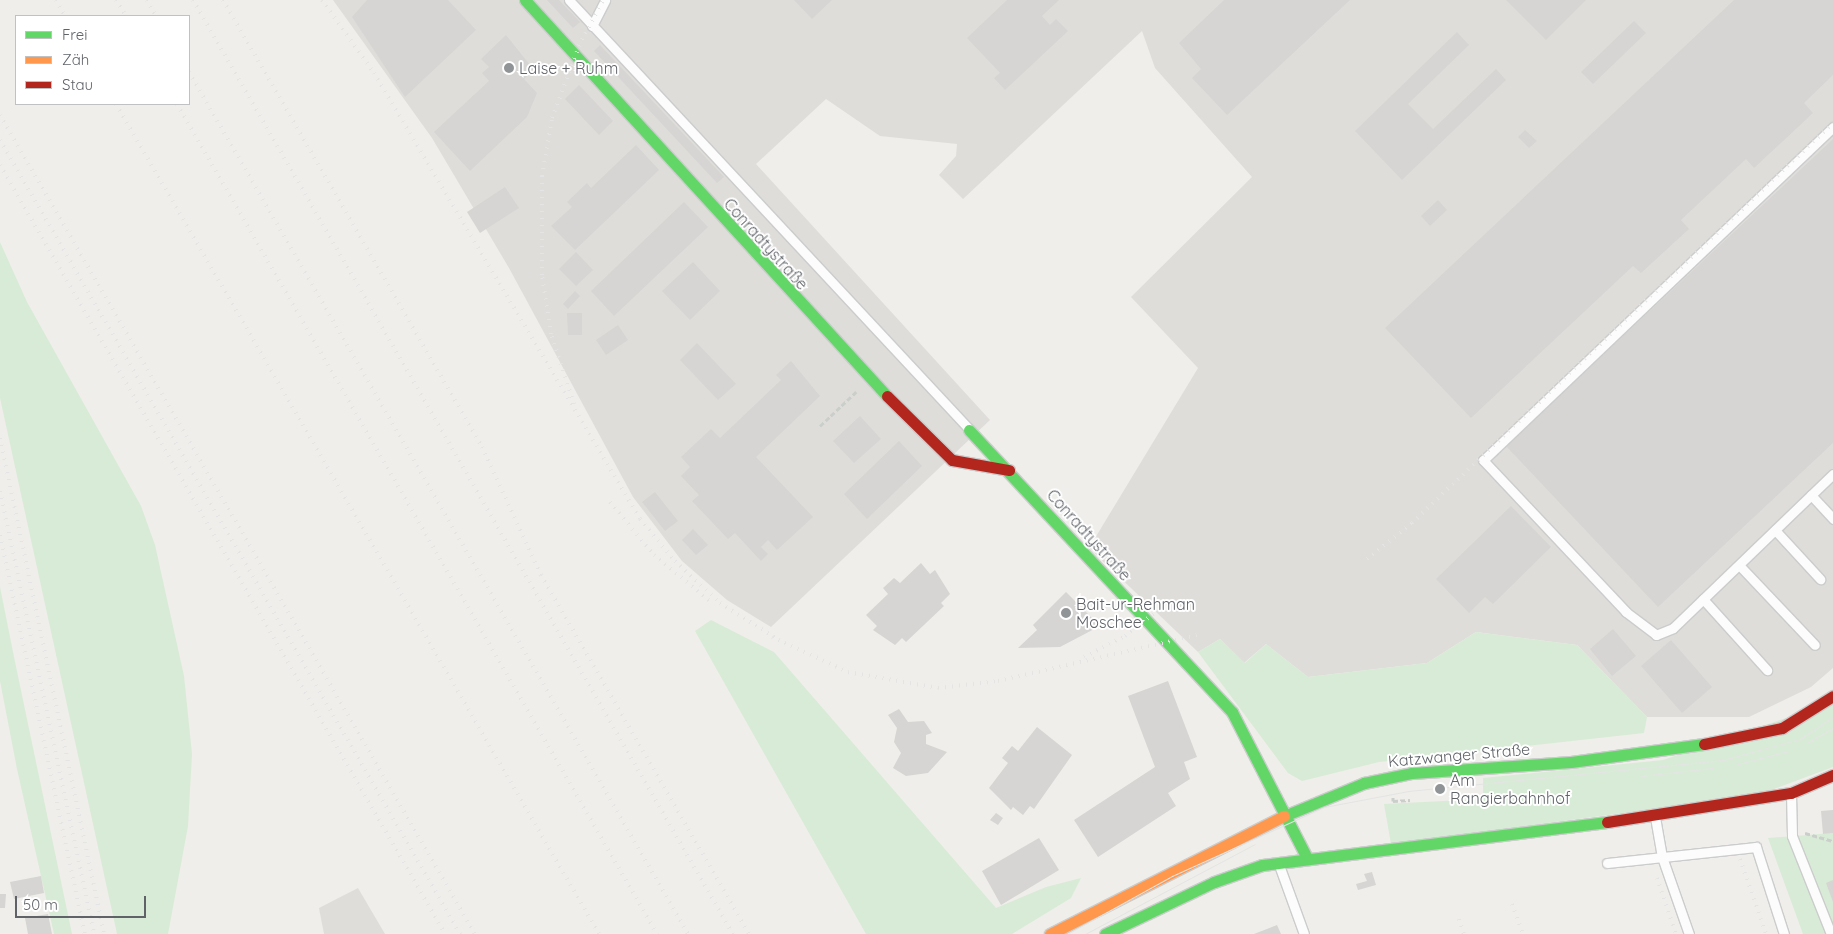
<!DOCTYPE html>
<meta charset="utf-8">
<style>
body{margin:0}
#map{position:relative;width:1833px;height:934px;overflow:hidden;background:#efeeea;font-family:Quicksand,sans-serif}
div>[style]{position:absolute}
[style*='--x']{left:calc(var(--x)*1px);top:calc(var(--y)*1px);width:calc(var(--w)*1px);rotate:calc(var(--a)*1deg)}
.industrial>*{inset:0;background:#dfddda}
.green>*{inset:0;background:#d8ebd6}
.building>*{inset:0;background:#d6d5d3}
.path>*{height:3px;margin-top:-1.5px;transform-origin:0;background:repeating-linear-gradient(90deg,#cacfcc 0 5px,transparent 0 7.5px)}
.roads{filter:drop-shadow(1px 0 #cbcccc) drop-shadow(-1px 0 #cbcccc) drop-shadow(0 1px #cbcccc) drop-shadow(0 -1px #cbcccc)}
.lane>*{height:9px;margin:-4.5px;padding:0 4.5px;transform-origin:4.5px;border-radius:4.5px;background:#fdfcfc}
.fast>*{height:11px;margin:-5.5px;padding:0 5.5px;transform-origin:5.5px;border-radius:5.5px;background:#63d668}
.slow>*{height:11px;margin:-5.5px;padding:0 5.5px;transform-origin:5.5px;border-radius:5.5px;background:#ff974d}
.jam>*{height:11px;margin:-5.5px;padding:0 5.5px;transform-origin:5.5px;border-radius:5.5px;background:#b3261e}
.tram>*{height:1px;margin:-0.5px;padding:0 0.5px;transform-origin:0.5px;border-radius:0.5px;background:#e4e4e4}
.rail>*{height:4px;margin-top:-2px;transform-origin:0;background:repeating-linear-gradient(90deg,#e4e4e4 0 1px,transparent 0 7px)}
.dots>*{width:14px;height:14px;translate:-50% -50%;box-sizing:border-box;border:2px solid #fff;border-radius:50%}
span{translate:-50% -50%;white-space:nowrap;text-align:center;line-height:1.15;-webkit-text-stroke:4px #fff;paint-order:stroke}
.poi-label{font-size:16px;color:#5f6368}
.left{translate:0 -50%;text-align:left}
.street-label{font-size:16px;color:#5f6368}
.legend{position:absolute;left:15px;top:15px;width:175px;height:90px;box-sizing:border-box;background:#fff;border:1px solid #bfc1c3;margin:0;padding:6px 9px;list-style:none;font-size:15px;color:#5f6368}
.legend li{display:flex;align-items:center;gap:10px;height:25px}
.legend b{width:25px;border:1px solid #bfc1c3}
.scale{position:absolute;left:15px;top:896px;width:131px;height:22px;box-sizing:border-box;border:2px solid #5f6368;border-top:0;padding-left:6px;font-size:15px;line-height:18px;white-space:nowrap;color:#5f6368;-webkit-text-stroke:4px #fff;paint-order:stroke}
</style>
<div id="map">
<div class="industrial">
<div style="clip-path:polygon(333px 0,1833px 0,1833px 668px,1811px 687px,1749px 717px,1647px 717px,1577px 645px,1476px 632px,1427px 663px,1308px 677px,1266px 644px,1244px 663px,1220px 639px,1198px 652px,1089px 548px,1198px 368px,1131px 297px,1252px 177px,1155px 68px,1142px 31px,963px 199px,939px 175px,956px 156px,957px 144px,880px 136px,826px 99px,756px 164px,990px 420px,771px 627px,727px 600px,682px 561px,633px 497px,509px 268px,432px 138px)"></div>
<div style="clip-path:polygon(358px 888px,385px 934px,324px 934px,319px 908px)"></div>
</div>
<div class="green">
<div style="clip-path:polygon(0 242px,27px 302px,141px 506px,155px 545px,184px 676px,192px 754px,188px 826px,168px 934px,117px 934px,0 398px)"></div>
<div style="clip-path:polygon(0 587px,14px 657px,72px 934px,54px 934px,17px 769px,0 681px)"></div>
<div style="clip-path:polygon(711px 620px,774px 652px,996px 908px,1046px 887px,1081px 878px,1071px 898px,1012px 934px,866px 934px,695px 631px)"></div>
<div style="clip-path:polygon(1476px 632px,1577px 645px,1647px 717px,1644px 733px,1379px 762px,1302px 781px,1288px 773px,1198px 652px,1220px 639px,1245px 663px,1266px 644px,1308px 677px,1427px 663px)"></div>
<div style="clip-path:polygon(1833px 702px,1833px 767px,1758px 795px,1391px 844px,1384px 804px,1483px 799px,1483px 778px,1663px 760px)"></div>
<div style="clip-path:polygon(1833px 833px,1833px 934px,1803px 934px,1768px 838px)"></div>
</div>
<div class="building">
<div style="clip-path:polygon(367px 0,448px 0,476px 30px,405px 97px,352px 17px)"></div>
<div style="clip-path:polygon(547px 0,559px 0,580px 22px,573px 28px)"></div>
<div style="clip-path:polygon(794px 0,832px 0,812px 19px)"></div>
<div style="clip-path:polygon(1007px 0,1059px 0,1042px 16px,1050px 25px,1056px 19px,1068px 31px,1005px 90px,994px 78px,1000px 73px,967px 38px)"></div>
<div style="clip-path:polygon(1224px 0,1350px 0,1227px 115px,1192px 78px,1201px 69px,1179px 43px)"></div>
<div style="clip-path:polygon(1506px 0,1586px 0,1546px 40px)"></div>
<div style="clip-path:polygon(1734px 0,1833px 0,1833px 75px,1804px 103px,1813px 113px,1754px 168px,1746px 159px,1681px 220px,1689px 229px,1641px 273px,1633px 266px,1471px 418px,1385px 328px)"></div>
<div style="clip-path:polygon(1634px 21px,1646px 33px,1593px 84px,1581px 72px)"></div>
<div style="clip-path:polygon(1457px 32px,1469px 45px,1408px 104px,1433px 129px,1496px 69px,1506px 80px,1402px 180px,1355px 131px)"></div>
<div style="clip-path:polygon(506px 35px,534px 70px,524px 79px,537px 93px,527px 117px,470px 171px,434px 132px,489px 81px,482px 73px,489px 67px,481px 59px)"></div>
<div style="clip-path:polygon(600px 45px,724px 177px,717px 183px,594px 51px)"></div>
<div style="clip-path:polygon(579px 85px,613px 121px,599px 135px,565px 99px)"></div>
<div style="clip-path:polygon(1525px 130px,1537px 141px,1529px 148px,1518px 137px)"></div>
<div style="clip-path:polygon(1833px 139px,1833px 443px,1658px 607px,1506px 446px)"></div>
<div style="clip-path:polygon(636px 145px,659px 170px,575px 250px,551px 226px,572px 207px,567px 202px,587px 183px,591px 188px)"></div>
<div style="clip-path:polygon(505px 187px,519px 208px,480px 233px,467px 212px)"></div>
<div style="clip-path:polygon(1438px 200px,1447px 210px,1430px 226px,1421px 216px)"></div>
<div style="clip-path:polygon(684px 202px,708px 227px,614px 316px,591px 291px)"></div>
<div style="clip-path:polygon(576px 252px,593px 270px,576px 286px,559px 269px)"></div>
<div style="clip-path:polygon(693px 262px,720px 291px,690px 320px,662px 291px)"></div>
<div style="clip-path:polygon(575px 291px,580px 296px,568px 309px,563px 304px)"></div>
<div style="clip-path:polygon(567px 313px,582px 313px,582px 335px,568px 335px)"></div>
<div style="clip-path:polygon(618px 325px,628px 340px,606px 355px,596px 340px)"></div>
<div style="clip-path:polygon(697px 343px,736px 384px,718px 400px,680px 360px)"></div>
<div style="clip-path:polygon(791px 361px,820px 396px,756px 457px,813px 517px,777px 550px,768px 540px,761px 547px,768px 554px,761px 561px,735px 533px,728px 539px,692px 501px,699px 495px,681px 476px,690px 467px,681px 457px,711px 429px,720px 438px,781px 380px,776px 375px)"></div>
<div style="clip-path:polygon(860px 416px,881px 439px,854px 463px,833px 441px)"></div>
<div style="clip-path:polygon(899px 441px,922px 466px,867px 519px,844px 494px)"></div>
<div style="clip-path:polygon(655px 492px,678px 521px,665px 531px,642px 502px)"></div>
<div style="clip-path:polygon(1511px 506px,1551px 547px,1493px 604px,1485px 597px,1469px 613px,1436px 579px)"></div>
<div style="clip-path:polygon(693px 529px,708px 545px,696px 555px,682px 540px)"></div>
<div style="clip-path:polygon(921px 563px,930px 574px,935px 570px,950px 594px,941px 603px,944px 606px,906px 642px,902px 638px,895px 645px,873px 630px,877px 626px,866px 615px,888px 594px,883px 588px,894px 578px,900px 583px)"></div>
<div style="clip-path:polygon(1066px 592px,1100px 626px,1060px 647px,1018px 648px,1037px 630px,1033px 625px)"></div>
<div style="clip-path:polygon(1613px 629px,1636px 656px,1612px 676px,1590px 649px)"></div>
<div style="clip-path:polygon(1671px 640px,1712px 687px,1682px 713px,1641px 666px)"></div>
<div style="clip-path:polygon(1168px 681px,1197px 757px,1184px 762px,1190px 779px,1168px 793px,1176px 806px,1098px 857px,1074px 820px,1155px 767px,1128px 696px)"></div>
<div style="clip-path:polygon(899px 709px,908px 722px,924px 721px,932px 733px,926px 735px,926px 744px,947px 752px,928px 773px,906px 776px,893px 768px,901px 753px,894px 742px,897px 728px,888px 715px)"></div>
<div style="clip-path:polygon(1037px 727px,1072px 755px,1034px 809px,1030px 806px,1023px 815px,1013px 807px,1011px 810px,989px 788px,1008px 763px,1002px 758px,1012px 746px,1018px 751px)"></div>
<div style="clip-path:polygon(1833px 810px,1833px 833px,1823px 834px,1821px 811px)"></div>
<div style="clip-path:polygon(996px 813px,1003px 818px,998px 825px,990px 820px)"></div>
<div style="clip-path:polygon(1039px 838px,1059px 870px,1001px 905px,982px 871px)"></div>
<div style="clip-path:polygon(1372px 872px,1376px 885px,1358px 890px,1356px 884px,1367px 881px,1364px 874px)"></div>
<div style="clip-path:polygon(41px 876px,44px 893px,14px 899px,10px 882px)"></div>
<div style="clip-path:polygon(1833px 880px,1833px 902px,1826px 883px)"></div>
<div style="clip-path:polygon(0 894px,6px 894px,5px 908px,0 908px)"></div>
<div style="clip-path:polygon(48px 914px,52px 934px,28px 934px,25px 918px)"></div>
<div style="clip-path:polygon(1277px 925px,1281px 934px,1254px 934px)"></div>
</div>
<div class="path">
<div style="--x:820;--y:426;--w:50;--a:-43.4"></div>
<div style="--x:1393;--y:797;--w:4;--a:90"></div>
<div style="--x:1393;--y:801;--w:17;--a:-3"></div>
<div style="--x:1805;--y:833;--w:29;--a:16"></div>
</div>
<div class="roads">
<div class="lane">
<div style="--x:569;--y:0;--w:587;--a:47"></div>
<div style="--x:592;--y:26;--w:29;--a:-63"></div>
<div style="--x:1833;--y:127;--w:483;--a:136.4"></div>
<div style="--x:1483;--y:460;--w:209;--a:46.7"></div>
<div style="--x:1626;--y:612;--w:38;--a:37"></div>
<div style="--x:1656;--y:635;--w:18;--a:-22"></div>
<div style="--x:1673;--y:628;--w:222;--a:-43.9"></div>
<div style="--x:1811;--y:495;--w:33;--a:47"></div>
<div style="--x:1775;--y:530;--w:67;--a:47.4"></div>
<div style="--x:1739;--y:565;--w:110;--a:46.5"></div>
<div style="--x:1703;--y:599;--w:96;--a:48"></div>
<div style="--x:1791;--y:794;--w:42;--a:88.6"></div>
<div style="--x:1792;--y:836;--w:105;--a:68.3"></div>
<div style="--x:1655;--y:817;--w:41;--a:80.1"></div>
<div style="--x:1662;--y:857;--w:82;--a:70.7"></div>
<div style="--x:1607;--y:863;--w:150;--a:-6.1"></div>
<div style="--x:1756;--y:847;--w:91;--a:72.2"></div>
<div style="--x:1279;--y:865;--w:73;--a:70.1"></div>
</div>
<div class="fast">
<div style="--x:525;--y:0;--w:537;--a:47.57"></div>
<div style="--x:969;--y:430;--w:386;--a:47"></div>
<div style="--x:1232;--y:712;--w:164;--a:62.8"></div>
<div style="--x:1284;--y:816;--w:87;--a:-22.4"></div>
<div style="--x:1364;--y:783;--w:49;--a:-11.8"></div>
<div style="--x:1412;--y:773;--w:159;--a:-4"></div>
<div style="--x:1571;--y:762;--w:134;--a:-7.7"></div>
<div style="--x:1105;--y:934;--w:121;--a:-25.5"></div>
<div style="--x:1214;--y:882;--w:51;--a:-19.5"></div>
<div style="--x:1262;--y:865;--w:348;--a:-7.1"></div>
</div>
<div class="slow">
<div style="--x:1050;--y:934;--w:262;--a:-26.8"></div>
</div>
<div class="jam">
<div style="--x:887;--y:396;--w:91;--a:44.6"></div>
<div style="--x:952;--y:460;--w:58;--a:10"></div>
<div style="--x:1704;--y:744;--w:80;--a:-11.6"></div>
<div style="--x:1782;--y:728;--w:60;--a:-32.1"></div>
<div style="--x:1607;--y:822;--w:186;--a:-9"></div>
<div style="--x:1791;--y:793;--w:46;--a:-23.2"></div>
</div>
</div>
<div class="tram">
<div style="--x:1807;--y:743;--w:30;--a:-30"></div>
<div style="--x:1738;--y:764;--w:52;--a:-14.6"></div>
<div style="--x:1641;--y:776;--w:72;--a:-6.3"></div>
<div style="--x:1067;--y:934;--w:120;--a:-28.9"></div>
<div style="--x:1172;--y:876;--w:167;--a:-24.4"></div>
<div style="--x:1324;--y:807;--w:86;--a:-10.8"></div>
<div style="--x:1408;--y:791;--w:317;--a:-5.6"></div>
<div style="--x:1723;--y:760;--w:80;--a:-15.3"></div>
<div style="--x:1800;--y:739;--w:40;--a:-34"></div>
<div style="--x:1085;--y:934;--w:192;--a:-27.9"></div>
</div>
<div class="rail">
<div style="--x:56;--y:0;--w:18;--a:61"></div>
<div style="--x:116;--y:0;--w:19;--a:58"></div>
<div style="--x:147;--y:0;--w:18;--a:61"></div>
<div style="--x:193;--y:0;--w:1079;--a:59.97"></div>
<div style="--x:223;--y:0;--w:517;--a:59.91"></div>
<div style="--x:482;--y:447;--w:141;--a:65.3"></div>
<div style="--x:541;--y:575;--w:415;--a:59.9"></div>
<div style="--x:322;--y:0;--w:90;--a:54.5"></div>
<div style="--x:374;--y:73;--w:519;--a:59.19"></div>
<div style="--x:640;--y:519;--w:55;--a:50.2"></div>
<div style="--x:675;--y:561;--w:62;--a:43"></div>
<div style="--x:720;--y:603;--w:70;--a:32.1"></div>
<div style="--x:189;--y:72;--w:996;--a:59.93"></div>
<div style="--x:116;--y:104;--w:960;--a:59.8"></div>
<div style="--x:177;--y:104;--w:959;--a:59.96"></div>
<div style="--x:0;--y:115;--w:947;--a:59.89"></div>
<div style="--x:0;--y:140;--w:918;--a:59.91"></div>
<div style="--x:0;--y:165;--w:888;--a:59.94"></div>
<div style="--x:574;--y:404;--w:74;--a:-108.2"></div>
<div style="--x:551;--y:334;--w:60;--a:-98.7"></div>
<div style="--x:542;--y:275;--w:99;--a:-90"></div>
<div style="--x:542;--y:176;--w:59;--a:-80.2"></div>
<div style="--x:552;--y:118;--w:77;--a:-69.4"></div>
<div style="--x:579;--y:46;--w:52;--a:-62.4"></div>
<div style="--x:0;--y:438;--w:507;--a:78.16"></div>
<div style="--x:0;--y:491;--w:453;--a:78"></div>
<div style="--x:610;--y:502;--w:69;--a:50.3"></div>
<div style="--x:654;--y:555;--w:74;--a:39.5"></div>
<div style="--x:0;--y:535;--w:408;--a:78"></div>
<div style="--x:1367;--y:559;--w:58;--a:-38.7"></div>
<div style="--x:1412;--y:523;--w:581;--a:-43.53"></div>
<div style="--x:772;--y:637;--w:84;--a:24.7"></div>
<div style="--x:848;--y:672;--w:91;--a:10.1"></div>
<div style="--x:938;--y:688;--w:60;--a:-6.7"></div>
<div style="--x:998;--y:681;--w:204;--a:-13"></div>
<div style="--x:1084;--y:657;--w:46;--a:-27.1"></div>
<div style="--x:1125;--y:636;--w:47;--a:-38.1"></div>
<div style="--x:1740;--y:859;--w:79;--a:70.9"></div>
<div style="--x:1657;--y:878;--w:59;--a:71.3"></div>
<div style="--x:1512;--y:904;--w:32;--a:70"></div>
<div style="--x:1459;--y:919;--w:16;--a:72"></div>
</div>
<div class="dots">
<div style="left:509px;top:68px;background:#919496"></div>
<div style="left:1066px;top:613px;background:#919496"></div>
<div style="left:1440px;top:789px;background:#919496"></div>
</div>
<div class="poi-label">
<span class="left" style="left:519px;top:68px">Laise + Ruhm</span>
<span class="left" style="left:1076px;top:613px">Bait-ur-Rehman<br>Moschee</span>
<span class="left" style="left:1450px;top:789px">Am<br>Rangierbahnhof</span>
</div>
<div class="street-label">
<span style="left:766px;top:244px;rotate:48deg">Conradtystraße</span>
<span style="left:1089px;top:535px;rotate:48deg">Conradtystraße</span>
<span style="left:1459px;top:755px;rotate:-5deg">Katzwanger Straße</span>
</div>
<ul class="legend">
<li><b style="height:6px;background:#63d668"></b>Frei</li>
<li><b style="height:6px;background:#ff974d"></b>Zäh</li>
<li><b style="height:6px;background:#b3261e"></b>Stau</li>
</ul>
<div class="scale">50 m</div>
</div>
